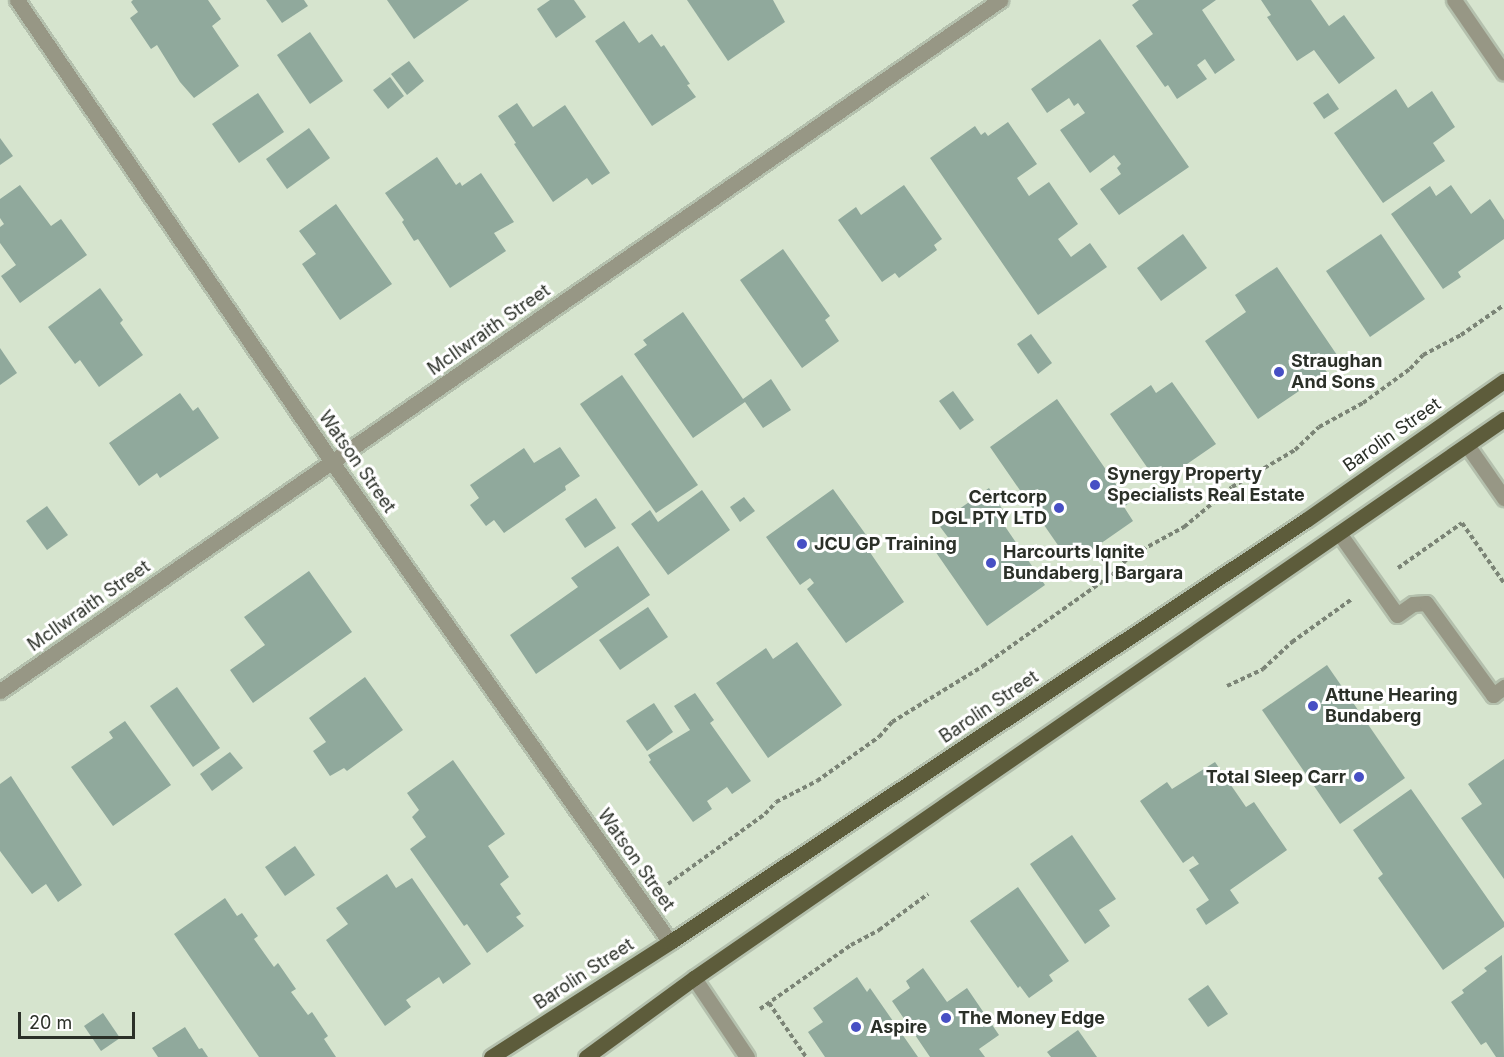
<!DOCTYPE html>
<style>
body{margin:0}
#map{position:relative;width:1504px;height:1057px;overflow:hidden;background:#d6e4ce;font-family:Inter,sans-serif}
div>[style]{position:absolute}
[style*='--x']{left:calc(var(--x)*1px);top:calc(var(--y)*1px);width:calc(var(--w)*1px);rotate:calc(var(--a)*1deg)}
.building>*{inset:0;background:#90a99c}
.path>*{height:4px;margin-top:-2px;transform-origin:0;background:repeating-linear-gradient(90deg,#7b8476 0 4.5px,transparent 0 7.5px)}
.roads{filter:drop-shadow(2px 0 #b4c0ad) drop-shadow(-2px 0 #b4c0ad) drop-shadow(0 2px #b4c0ad) drop-shadow(0 -2px #b4c0ad)}
.minor>*{height:15px;margin:-7.5px;padding:0 7.5px;transform-origin:7.5px;border-radius:7.5px;background:#979785}
.major>*{height:15px;margin:-7.5px;padding:0 7.5px;transform-origin:7.5px;border-radius:7.5px;background:#5d5c3b}
.dots>*{width:16px;height:16px;translate:-50% -50%;box-sizing:border-box;border:3px solid #fff;border-radius:50%}
span{translate:-50% -50%;white-space:nowrap;text-align:center;line-height:1.15;-webkit-text-stroke:6px #fff;paint-order:stroke}
.street-label{font-size:18px;color:#2b3028}
.poi-label{font-size:18px;color:#2b3028;font-weight:700}
.left{translate:0 -50%;text-align:left}
.right{translate:-100% -50%;text-align:right}
.scale{position:absolute;left:18px;top:1012px;width:117px;height:27px;box-sizing:border-box;border:3px solid #2b3028;border-top:0;padding-left:8px;font-size:18px;line-height:21px;white-space:nowrap;color:#2b3028;-webkit-text-stroke:4px #fff;paint-order:stroke}
</style>
<div id="map">
<div class="building">
<div style="clip-path:polygon(133px 0,208px 0,221px 19px,212px 26px,239px 66px,194px 98px,180px 82px,157px 45px,151px 49px,130px 18px,138px 12px,131px 2px)"></div>
<div style="clip-path:polygon(266px 0,304px 0,308px 6px,282px 23px)"></div>
<div style="clip-path:polygon(387px 0,469px 0,414px 39px)"></div>
<div style="clip-path:polygon(550px 0,574px 0,586px 17px,556px 38px,537px 9px)"></div>
<div style="clip-path:polygon(687px 0,773px 0,785px 22px,728px 61px)"></div>
<div style="clip-path:polygon(1139px 0,1216px 0,1202px 10px,1235px 60px,1215px 74px,1205px 59px,1197px 65px,1207px 79px,1177px 99px,1168px 85px,1165px 87px,1136px 46px,1153px 34px,1132px 5px)"></div>
<div style="clip-path:polygon(1261px 0,1311px 0,1329px 26px,1344px 15px,1375px 58px,1339px 84px,1314px 50px,1297px 61px,1267px 17px,1271px 15px)"></div>
<div style="clip-path:polygon(624px 21px,639px 43px,652px 34px,661px 47px,664px 45px,690px 84px,687px 85px,696px 97px,652px 126px,595px 41px)"></div>
<div style="clip-path:polygon(310px 32px,343px 81px,310px 104px,277px 55px)"></div>
<div style="clip-path:polygon(1100px 39px,1189px 167px,1119px 215px,1100px 189px,1121px 174px,1117px 168px,1121px 164px,1114px 155px,1090px 173px,1060px 130px,1085px 113px,1078px 103px,1074px 106px,1069px 98px,1047px 113px,1031px 89px)"></div>
<div style="clip-path:polygon(409px 61px,424px 81px,407px 95px,391px 74px)"></div>
<div style="clip-path:polygon(390px 77px,404px 96px,388px 109px,373px 90px)"></div>
<div style="clip-path:polygon(1396px 89px,1408px 108px,1432px 91px,1455px 127px,1433px 143px,1445px 161px,1383px 203px,1334px 133px)"></div>
<div style="clip-path:polygon(258px 93px,284px 132px,239px 163px,212px 124px)"></div>
<div style="clip-path:polygon(1328px 93px,1339px 109px,1324px 119px,1313px 103px)"></div>
<div style="clip-path:polygon(517px 103px,533px 127px,565px 105px,610px 173px,592px 185px,587px 178px,553px 202px,514px 144px,516px 143px,498px 116px)"></div>
<div style="clip-path:polygon(1008px 122px,1037px 164px,1017px 178px,1029px 196px,1049px 182px,1078px 224px,1058px 239px,1071px 257px,1090px 243px,1107px 267px,1038px 315px,930px 158px,975px 126px,981px 135px,985px 132px,988px 136px)"></div>
<div style="clip-path:polygon(309px 128px,330px 158px,287px 189px,266px 159px)"></div>
<div style="clip-path:polygon(0 138px,13px 156px,0 165px)"></div>
<div style="clip-path:polygon(437px 157px,456px 185px,460px 182px,462px 186px,481px 173px,514px 222px,494px 233px,506px 251px,450px 288px,418px 239px,414px 241px,402px 222px,404px 220px,385px 193px)"></div>
<div style="clip-path:polygon(20px 185px,51px 226px,61px 219px,87px 255px,20px 303px,1px 276px,16px 265px,0 243px,0 227px,4px 224px,0 218px,0 199px)"></div>
<div style="clip-path:polygon(904px 185px,942px 239px,934px 245px,937px 250px,899px 278px,895px 273px,882px 282px,838px 220px,856px 207px,861px 215px)"></div>
<div style="clip-path:polygon(1451px 185px,1471px 214px,1490px 199px,1504px 220px,1504px 239px,1458px 272px,1461px 277px,1443px 289px,1391px 214px,1430px 186px,1436px 196px)"></div>
<div style="clip-path:polygon(336px 204px,392px 284px,340px 320px,302px 264px,316px 254px,299px 231px)"></div>
<div style="clip-path:polygon(1183px 234px,1207px 268px,1161px 301px,1137px 268px)"></div>
<div style="clip-path:polygon(1381px 234px,1425px 299px,1370px 337px,1326px 271px)"></div>
<div style="clip-path:polygon(783px 249px,830px 316px,825px 320px,839px 341px,802px 368px,740px 280px)"></div>
<div style="clip-path:polygon(1277px 267px,1337px 355px,1322px 366px,1327px 372px,1258px 419px,1205px 341px,1246px 312px,1235px 295px)"></div>
<div style="clip-path:polygon(100px 288px,123px 320px,120px 323px,143px 355px,99px 387px,80px 360px,75px 364px,48px 327px)"></div>
<div style="clip-path:polygon(683px 312px,743px 399px,771px 379px,791px 410px,763px 428px,745px 402px,693px 438px,634px 354px,647px 345px,643px 340px)"></div>
<div style="clip-path:polygon(1031px 334px,1052px 363px,1038px 374px,1017px 344px)"></div>
<div style="clip-path:polygon(0 348px,17px 373px,0 385px)"></div>
<div style="clip-path:polygon(622px 375px,698px 485px,656px 513px,580px 404px)"></div>
<div style="clip-path:polygon(1172px 382px,1216px 444px,1161px 482px,1153px 472px,1151px 473px,1110px 414px,1151px 385px,1156px 393px)"></div>
<div style="clip-path:polygon(953px 391px,974px 420px,960px 430px,939px 401px)"></div>
<div style="clip-path:polygon(180px 393px,193px 411px,198px 407px,219px 438px,160px 478px,157px 473px,139px 486px,109px 443px)"></div>
<div style="clip-path:polygon(1057px 399px,1129px 503px,1124px 507px,1133px 521px,1077px 560px,1068px 546px,1062px 551px,990px 447px)"></div>
<div style="clip-path:polygon(560px 447px,580px 476px,565px 486px,566px 490px,504px 533px,494px 520px,486px 526px,470px 505px,479px 498px,470px 485px,524px 448px,534px 463px)"></div>
<div style="clip-path:polygon(989px 488px,1008px 518px,1002px 522px,1045px 585px,987px 626px,935px 551px,950px 540px,938px 524px)"></div>
<div style="clip-path:polygon(833px 489px,869px 539px,856px 547px,860px 553px,867px 548px,904px 602px,846px 643px,807px 589px,814px 583px,810px 578px,800px 585px,766px 537px)"></div>
<div style="clip-path:polygon(702px 490px,730px 530px,668px 575px,631px 524px,650px 510px,658px 522px)"></div>
<div style="clip-path:polygon(744px 497px,755px 511px,740px 522px,730px 507px)"></div>
<div style="clip-path:polygon(596px 498px,616px 528px,585px 548px,565px 519px)"></div>
<div style="clip-path:polygon(47px 506px,68px 535px,47px 550px,26px 521px)"></div>
<div style="clip-path:polygon(618px 546px,650px 595px,536px 674px,510px 635px,578px 587px,571px 578px)"></div>
<div style="clip-path:polygon(309px 571px,352px 632px,253px 703px,230px 670px,265px 645px,244px 617px)"></div>
<div style="clip-path:polygon(648px 607px,668px 637px,620px 670px,599px 640px)"></div>
<div style="clip-path:polygon(797px 642px,842px 705px,768px 758px,716px 683px,766px 648px,773px 659px)"></div>
<div style="clip-path:polygon(1327px 665px,1405px 778px,1340px 824px,1262px 710px)"></div>
<div style="clip-path:polygon(365px 677px,403px 730px,347px 771px,344px 768px,330px 776px,313px 751px,326px 742px,309px 718px)"></div>
<div style="clip-path:polygon(177px 687px,220px 748px,193px 767px,150px 706px)"></div>
<div style="clip-path:polygon(695px 693px,714px 720px,710px 723px,751px 781px,732px 794px,727px 787px,707px 801px,712px 809px,693px 822px,649px 762px,651px 760px,648px 755px,690px 730px,674px 706px)"></div>
<div style="clip-path:polygon(654px 703px,673px 732px,647px 751px,626px 721px)"></div>
<div style="clip-path:polygon(125px 721px,171px 785px,113px 826px,71px 767px,113px 738px,109px 732px)"></div>
<div style="clip-path:polygon(230px 752px,243px 768px,212px 791px,200px 774px)"></div>
<div style="clip-path:polygon(1504px 759px,1504px 879px,1461px 818px,1482px 804px,1468px 784px)"></div>
<div style="clip-path:polygon(453px 760px,505px 834px,488px 846px,509px 877px,500px 884px,521px 914px,516px 917px,524px 926px,487px 953px,467px 924px,464px 926px,410px 849px,426px 837px,412px 817px,419px 810px,407px 793px)"></div>
<div style="clip-path:polygon(1215px 762px,1246px 807px,1254px 802px,1287px 850px,1230px 890px,1239px 903px,1206px 925px,1196px 909px,1209px 900px,1189px 870px,1199px 864px,1193px 856px,1183px 863px,1140px 801px,1167px 782px,1172px 789px)"></div>
<div style="clip-path:polygon(11px 776px,82px 885px,58px 902px,46px 884px,32px 894px,0 851px,0 784px)"></div>
<div style="clip-path:polygon(1411px 789px,1504px 922px,1504px 927px,1443px 970px,1378px 878px,1383px 874px,1353px 830px)"></div>
<div style="clip-path:polygon(1072px 835px,1116px 899px,1099px 910px,1110px 926px,1085px 944px,1030px 864px)"></div>
<div style="clip-path:polygon(295px 846px,315px 875px,285px 896px,265px 867px)"></div>
<div style="clip-path:polygon(387px 874px,396px 888px,412px 878px,471px 964px,443px 984px,439px 977px,406px 1000px,411px 1007px,385px 1026px,326px 940px,348px 924px,336px 908px)"></div>
<div style="clip-path:polygon(1018px 887px,1069px 961px,1049px 975px,1053px 981px,1029px 998px,1020px 986px,1018px 988px,970px 921px)"></div>
<div style="clip-path:polygon(225px 898px,237px 916px,242px 913px,258px 936px,254px 939px,274px 967px,278px 963px,296px 989px,291px 992px,308px 1015px,312px 1012px,328px 1036px,324px 1039px,336px 1057px,259px 1057px,174px 934px)"></div>
<div style="clip-path:polygon(1502px 955px,1504px 1057px,1496px 1057px,1486px 1042px,1481px 1045px,1451px 1002px,1464px 993px,1462px 990px,1487px 971px,1484px 968px)"></div>
<div style="clip-path:polygon(923px 968px,947px 1002px,967px 988px,999px 1035px,979px 1049px,985px 1057px,930px 1057px,892px 1001px,910px 988px,906px 981px)"></div>
<div style="clip-path:polygon(857px 977px,867px 992px,870px 988px,918px 1057px,825px 1057px,808px 1032px,823px 1022px,813px 1008px)"></div>
<div style="clip-path:polygon(1208px 985px,1228px 1014px,1208px 1027px,1188px 999px)"></div>
<div style="clip-path:polygon(103px 1013px,120px 1038px,101px 1051px,84px 1026px)"></div>
<div style="clip-path:polygon(185px 1027px,199px 1049px,202px 1048px,208px 1057px,158px 1057px,152px 1048px)"></div>
<div style="clip-path:polygon(1078px 1030px,1097px 1057px,1051px 1057px,1047px 1052px)"></div>
</div>
<div class="path">
<div style="--x:1398;--y:568;--w:78;--a:-35.1"></div>
<div style="--x:1462;--y:523;--w:73;--a:55"></div>
<div style="--x:1227;--y:686;--w:40;--a:-25"></div>
<div style="--x:1263;--y:669;--w:40;--a:-43"></div>
<div style="--x:1292;--y:642;--w:74;--a:-35.6"></div>
<div style="--x:668;--y:884;--w:120;--a:-35.8"></div>
<div style="--x:765;--y:814;--w:16;--a:-47"></div>
<div style="--x:776;--y:802;--w:46;--a:-27.1"></div>
<div style="--x:817;--y:781;--w:76;--a:-35.4"></div>
<div style="--x:879;--y:737;--w:20;--a:-49"></div>
<div style="--x:892;--y:722;--w:107;--a:-31.6"></div>
<div style="--x:983;--y:666;--w:159;--a:-35.3"></div>
<div style="--x:1113;--y:574;--w:23;--a:-47"></div>
<div style="--x:1129;--y:557;--w:63;--a:-28.6"></div>
<div style="--x:1184;--y:527;--w:62;--a:-39.8"></div>
<div style="--x:1232;--y:487;--w:73;--a:-30.4"></div>
<div style="--x:1295;--y:450;--w:33;--a:-44"></div>
<div style="--x:1319;--y:427;--w:50;--a:-28.6"></div>
<div style="--x:1363;--y:403;--w:58;--a:-35.9"></div>
<div style="--x:1410;--y:369;--w:19;--a:-47"></div>
<div style="--x:1423;--y:355;--w:43;--a:-27.8"></div>
<div style="--x:1461;--y:335;--w:52;--a:-34.9"></div>
<div style="--x:769;--y:1003;--w:65;--a:55.6"></div>
<div style="--x:760;--y:1009;--w:111;--a:-35.1"></div>
<div style="--x:851;--y:945;--w:32;--a:-28"></div>
<div style="--x:879;--y:930;--w:61;--a:-36.3"></div>
</div>
<div class="roads">
<div class="minor">
<div style="--x:17;--y:0;--w:559;--a:55.71"></div>
<div style="--x:332;--y:462;--w:587;--a:54.85"></div>
<div style="--x:1454;--y:0;--w:88;--a:55.6"></div>
<div style="--x:1467;--y:445;--w:65;--a:55.1"></div>
<div style="--x:1339;--y:533;--w:100;--a:54.7"></div>
<div style="--x:1397;--y:615;--w:19;--a:-35"></div>
<div style="--x:1413;--y:604;--w:13;--a:-4"></div>
<div style="--x:1426;--y:603;--w:114;--a:53.9"></div>
<div style="--x:1493;--y:695;--w:14;--a:-36"></div>
<div style="--x:0;--y:691;--w:1216;--a:-34.64"></div>
<div style="--x:694;--y:978;--w:95;--a:56.1"></div>
</div>
<div class="major">
<div style="--x:491;--y:1057;--w:213;--a:-32.7"></div>
<div style="--x:670;--y:942;--w:763;--a:-33.57"></div>
<div style="--x:1306;--y:520;--w:242;--a:-35.1"></div>
<div style="--x:586;--y:1057;--w:134;--a:-36.2"></div>
<div style="--x:694;--y:978;--w:984;--a:-34.61"></div>
</div>
</div>
<div class="dots">
<div style="left:1279px;top:372px;background:#474fc4"></div>
<div style="left:1095px;top:485px;background:#474fc4"></div>
<div style="left:1059px;top:508px;background:#474fc4"></div>
<div style="left:802px;top:544px;background:#474fc4"></div>
<div style="left:991px;top:563px;background:#474fc4"></div>
<div style="left:1313px;top:706px;background:#474fc4"></div>
<div style="left:1359px;top:777px;background:#474fc4"></div>
<div style="left:946px;top:1018px;background:#474fc4"></div>
<div style="left:856px;top:1027px;background:#474fc4"></div>
</div>
<div class="street-label">
<span style="left:489px;top:330px;rotate:-35deg">McIlwraith Street</span>
<span style="left:1392px;top:435px;rotate:-35deg">Barolin Street</span>
<span style="left:357px;top:462px;rotate:55deg">Watson Street</span>
<span style="left:89px;top:606px;rotate:-35deg">McIlwraith Street</span>
<span style="left:989px;top:707px;rotate:-34deg">Barolin Street</span>
<span style="left:636px;top:860px;rotate:55deg">Watson Street</span>
<span style="left:584px;top:974px;rotate:-33deg">Barolin Street</span>
</div>
<div class="poi-label">
<span class="left" style="left:1291px;top:372px">Straughan<br>And Sons</span>
<span class="left" style="left:1107px;top:485px">Synergy Property<br>Specialists Real Estate</span>
<span class="right" style="left:1047px;top:508px">Certcorp<br>DGL PTY LTD</span>
<span class="left" style="left:814px;top:544px">JCU GP Training</span>
<span class="left" style="left:1003px;top:563px">Harcourts Ignite<br>Bundaberg | Bargara</span>
<span class="left" style="left:1325px;top:706px">Attune Hearing<br>Bundaberg</span>
<span class="right" style="left:1346px;top:777px">Total Sleep Carr</span>
<span class="left" style="left:958px;top:1018px">The Money Edge</span>
<span class="left" style="left:870px;top:1027px">Aspire</span>
</div>
<div class="scale">20 m</div>
</div>
